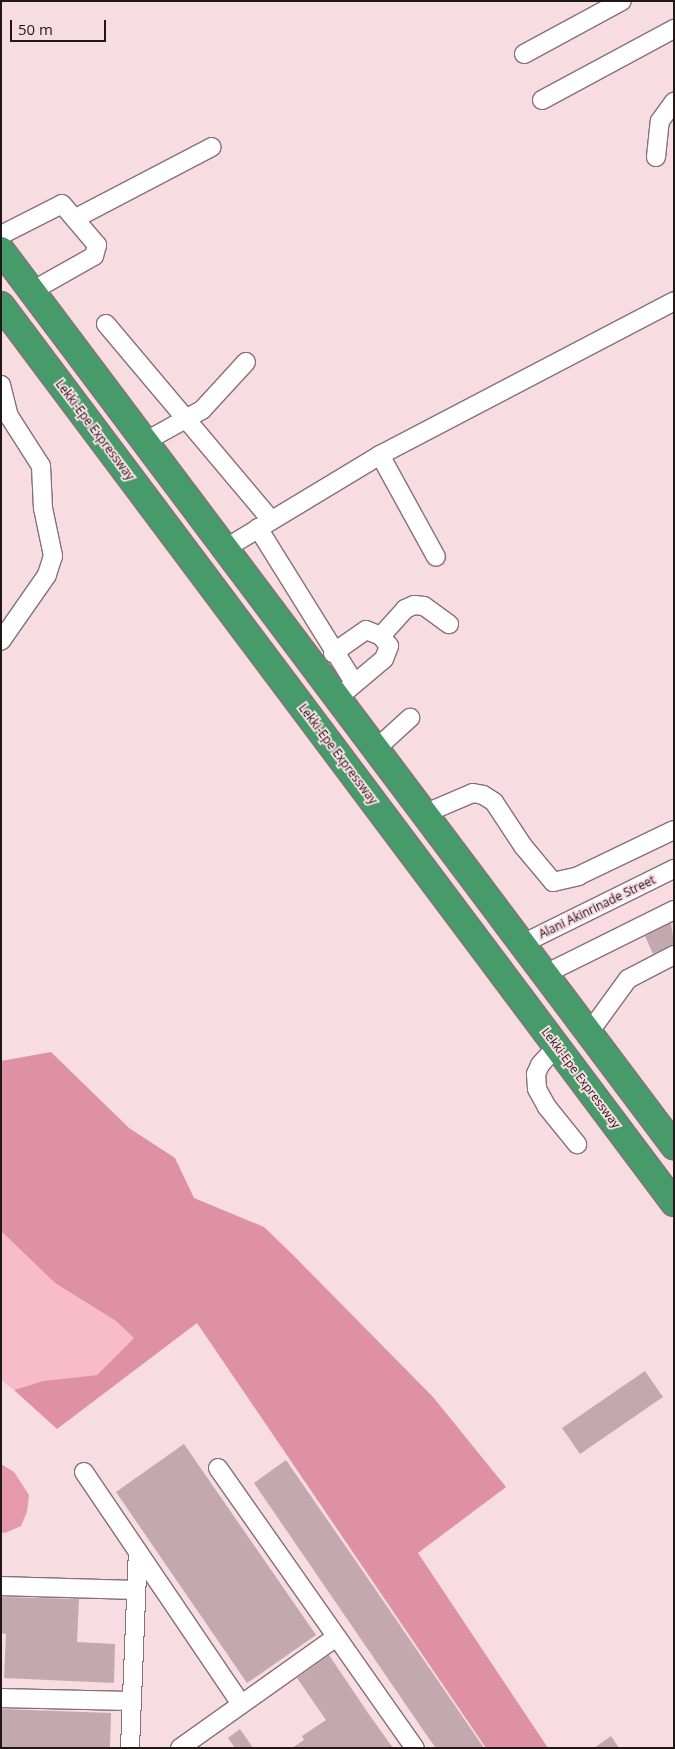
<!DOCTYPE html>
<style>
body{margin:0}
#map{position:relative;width:675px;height:1749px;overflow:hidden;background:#f7dce2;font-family:"Open Sans",sans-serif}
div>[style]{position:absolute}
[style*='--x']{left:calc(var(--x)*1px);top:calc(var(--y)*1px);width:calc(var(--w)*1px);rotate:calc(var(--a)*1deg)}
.green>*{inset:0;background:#f7bbc9}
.forest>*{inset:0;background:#de91a5}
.water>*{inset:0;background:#e698ac}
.building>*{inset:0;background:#c3a9af}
.roads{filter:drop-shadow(1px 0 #887076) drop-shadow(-1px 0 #887076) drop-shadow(0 1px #887076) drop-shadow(0 -1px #887076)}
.minor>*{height:18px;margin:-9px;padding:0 9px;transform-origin:9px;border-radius:9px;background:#fff}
.highway>*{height:26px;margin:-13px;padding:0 13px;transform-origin:13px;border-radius:13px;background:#479b6a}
span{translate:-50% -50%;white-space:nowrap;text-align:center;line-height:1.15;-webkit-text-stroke:4px #f7dce2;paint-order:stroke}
.street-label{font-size:12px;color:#201719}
.frame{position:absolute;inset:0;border:2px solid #201719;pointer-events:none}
.scale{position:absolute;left:10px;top:20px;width:96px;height:22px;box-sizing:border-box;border:2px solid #201719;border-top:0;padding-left:6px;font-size:15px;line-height:18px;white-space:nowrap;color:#201719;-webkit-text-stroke:4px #f7dce2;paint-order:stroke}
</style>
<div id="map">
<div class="green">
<div style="clip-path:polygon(1px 1231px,55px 1283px,116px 1321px,134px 1338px,97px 1375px,43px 1381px,14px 1390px,1px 1380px)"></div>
</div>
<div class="forest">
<div style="clip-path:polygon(51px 1052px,129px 1128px,175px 1158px,194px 1198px,264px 1227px,292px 1254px,433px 1397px,506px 1487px,418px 1553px,548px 1748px,486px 1748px,197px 1323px,57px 1429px,14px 1390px,43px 1381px,97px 1375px,134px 1338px,116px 1321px,55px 1283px,1px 1231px,1px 1061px)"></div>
</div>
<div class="water">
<div style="clip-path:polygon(1px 1464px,14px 1472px,29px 1495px,27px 1512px,21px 1526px,5px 1533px,1px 1532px)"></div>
</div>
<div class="building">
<div style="clip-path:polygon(671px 923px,674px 944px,653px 954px,645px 936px)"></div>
<div style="clip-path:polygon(645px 1371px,663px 1397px,580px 1454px,562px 1428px)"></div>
<div style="clip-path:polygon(184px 1444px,316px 1635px,247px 1683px,116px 1492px)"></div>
<div style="clip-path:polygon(286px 1460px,373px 1586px,484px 1748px,436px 1748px,430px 1740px,254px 1483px)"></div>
<div style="clip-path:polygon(1px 1597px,79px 1599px,77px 1642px,115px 1644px,114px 1683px,4px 1678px,6px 1634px,1px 1633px)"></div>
<div style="clip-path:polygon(329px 1655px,368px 1713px,393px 1748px,292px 1748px,304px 1740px,302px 1736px,326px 1720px,297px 1678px)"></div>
<div style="clip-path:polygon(1px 1709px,111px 1713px,110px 1748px,1px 1747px)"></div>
<div style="clip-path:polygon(240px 1729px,253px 1748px,235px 1748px,228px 1738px)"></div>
<div style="clip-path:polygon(611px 1736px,619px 1748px,594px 1748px)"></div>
</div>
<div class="roads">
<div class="minor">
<div style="--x:524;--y:54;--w:111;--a:-28.4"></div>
<div style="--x:542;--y:100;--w:150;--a:-28.3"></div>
<div style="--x:656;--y:157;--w:36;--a:-84"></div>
<div style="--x:660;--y:121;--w:24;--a:-54"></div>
<div style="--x:76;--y:218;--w:153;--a:-27.6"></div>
<div style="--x:1;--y:235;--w:68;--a:-26.9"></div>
<div style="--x:62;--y:204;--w:54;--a:49.5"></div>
<div style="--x:97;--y:245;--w:11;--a:105"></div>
<div style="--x:94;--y:256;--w:71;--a:150.6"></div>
<div style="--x:106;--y:324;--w:256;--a:49.9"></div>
<div style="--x:1;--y:385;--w:32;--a:76"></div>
<div style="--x:9;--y:416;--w:59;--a:57.4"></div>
<div style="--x:41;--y:466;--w:42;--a:87.3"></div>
<div style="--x:43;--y:508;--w:49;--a:78.2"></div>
<div style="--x:53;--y:556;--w:20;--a:108"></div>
<div style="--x:47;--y:575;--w:80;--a:124.9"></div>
<div style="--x:146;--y:441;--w:64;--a:-29"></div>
<div style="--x:202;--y:410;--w:65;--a:-47.5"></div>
<div style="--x:380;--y:455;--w:116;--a:61.2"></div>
<div style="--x:258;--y:528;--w:181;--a:58.1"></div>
<div style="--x:226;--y:548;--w:180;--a:-31.1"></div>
<div style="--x:380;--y:455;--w:332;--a:-27.6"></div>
<div style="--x:333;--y:653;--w:40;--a:-34.9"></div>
<div style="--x:366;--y:630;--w:16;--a:22"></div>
<div style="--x:347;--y:690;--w:48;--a:-40"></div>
<div style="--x:384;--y:659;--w:14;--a:-69"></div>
<div style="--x:389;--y:646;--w:13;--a:-129"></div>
<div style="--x:381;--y:636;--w:36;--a:-48"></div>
<div style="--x:405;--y:609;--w:10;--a:-24"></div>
<div style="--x:414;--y:605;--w:10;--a:6"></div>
<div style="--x:424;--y:606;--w:31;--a:36"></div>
<div style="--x:377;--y:748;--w:45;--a:-42.3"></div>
<div style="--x:426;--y:813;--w:51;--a:-23.1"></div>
<div style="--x:473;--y:793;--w:10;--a:11"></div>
<div style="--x:483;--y:795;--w:13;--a:32"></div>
<div style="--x:494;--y:802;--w:53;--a:56.6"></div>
<div style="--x:523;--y:846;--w:47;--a:50.2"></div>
<div style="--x:553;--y:882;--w:26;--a:-13"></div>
<div style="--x:578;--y:876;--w:106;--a:-25.6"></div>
<div style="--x:520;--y:945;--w:172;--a:-26.3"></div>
<div style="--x:543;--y:975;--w:146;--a:-26.4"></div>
<div style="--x:588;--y:1034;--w:68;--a:-54"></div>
<div style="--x:628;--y:979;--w:52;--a:-27.6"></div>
<div style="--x:557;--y:1046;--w:25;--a:132"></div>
<div style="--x:540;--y:1065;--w:10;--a:114"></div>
<div style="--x:536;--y:1074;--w:15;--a:86"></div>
<div style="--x:537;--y:1089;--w:21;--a:61"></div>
<div style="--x:547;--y:1107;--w:48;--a:51"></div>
<div style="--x:218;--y:1468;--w:342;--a:54.9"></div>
<div style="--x:84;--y:1472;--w:280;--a:55.9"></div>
<div style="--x:1;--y:1586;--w:135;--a:1.7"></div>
<div style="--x:1;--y:1698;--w:131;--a:1.3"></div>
<div style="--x:130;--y:1748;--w:196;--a:-87.7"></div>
<div style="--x:180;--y:1748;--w:191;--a:-35.4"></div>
</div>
<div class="highway">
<div style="--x:1;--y:250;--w:1121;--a:53.09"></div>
<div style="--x:1;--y:305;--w:1122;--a:53.15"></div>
</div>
</div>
<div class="street-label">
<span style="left:95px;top:430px;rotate:53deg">Lekki-Epe Expressway</span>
<span style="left:338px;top:754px;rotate:53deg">Lekki-Epe Expressway</span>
<span style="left:597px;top:907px;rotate:-26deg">Alani Akinrinade Street</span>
<span style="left:581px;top:1078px;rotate:53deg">Lekki-Epe Expressway</span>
</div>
<div class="frame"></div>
<div class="scale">50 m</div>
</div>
